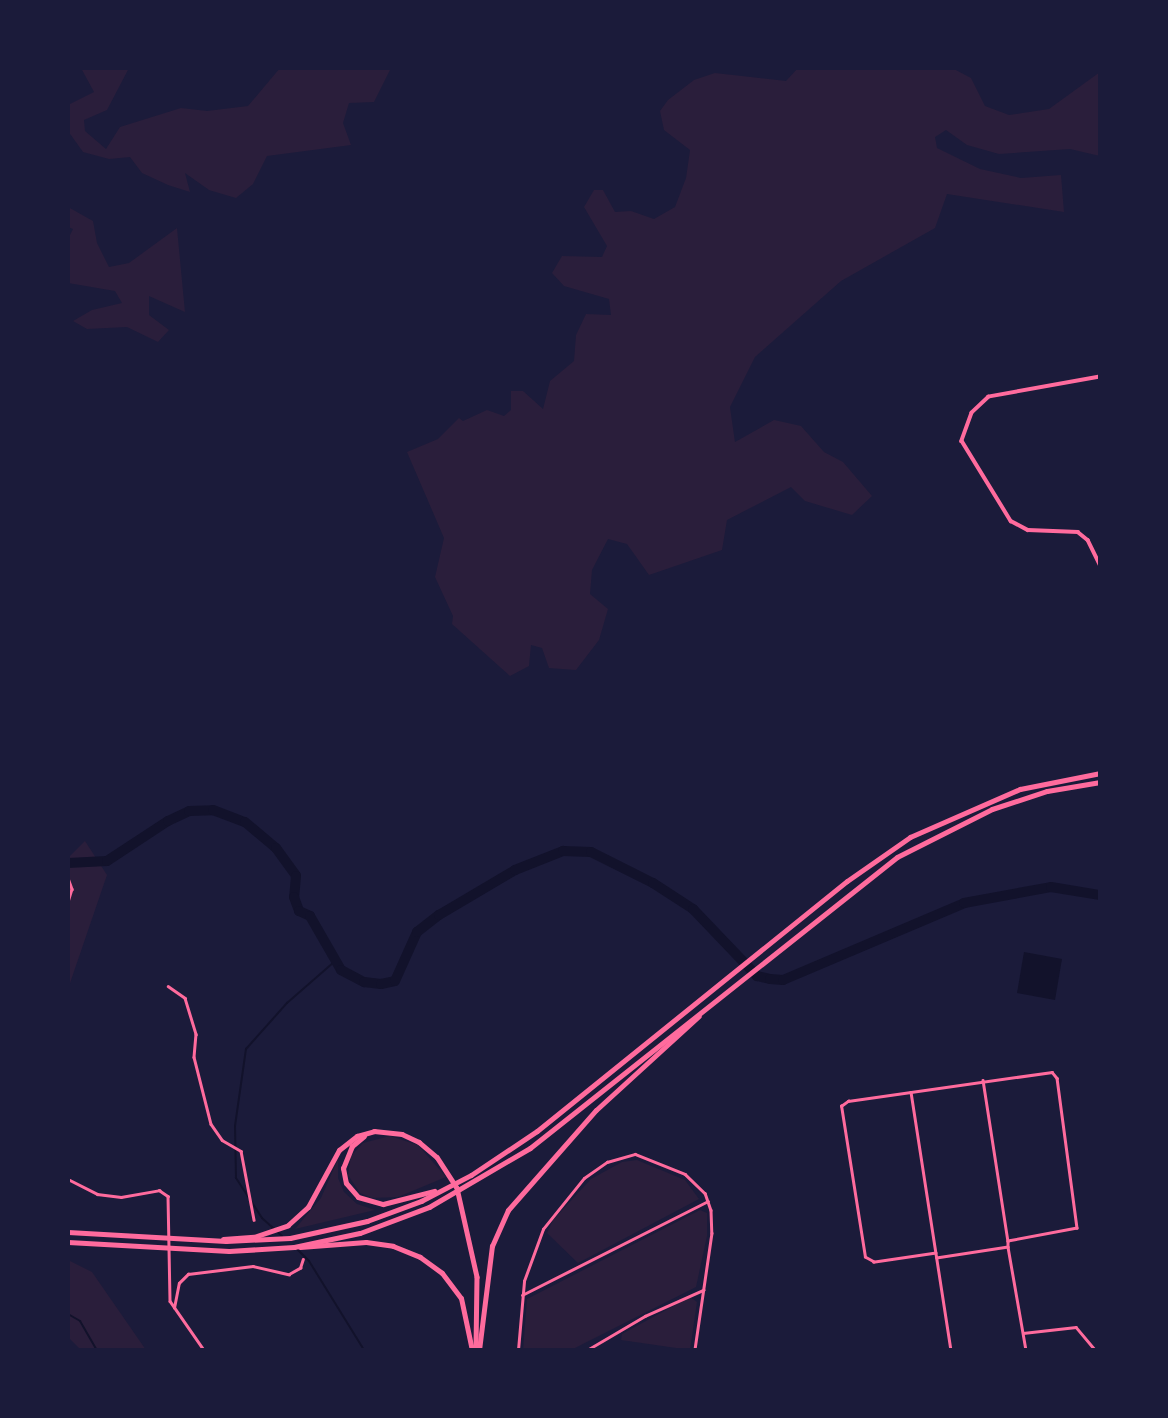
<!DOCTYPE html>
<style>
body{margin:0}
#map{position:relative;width:1168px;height:1418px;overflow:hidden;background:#1b1b3a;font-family:"Alegreya Sans",sans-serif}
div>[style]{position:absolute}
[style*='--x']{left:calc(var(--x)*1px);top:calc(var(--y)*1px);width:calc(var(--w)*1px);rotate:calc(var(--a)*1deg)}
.green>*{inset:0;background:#2a1e3b}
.water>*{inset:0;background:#12122b}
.stream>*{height:2px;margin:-1px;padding:0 1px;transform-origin:1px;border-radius:1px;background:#12122b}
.river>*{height:10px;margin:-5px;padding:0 5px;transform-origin:5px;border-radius:5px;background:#12122b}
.minor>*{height:2.5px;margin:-1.25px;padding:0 1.25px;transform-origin:1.25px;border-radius:1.25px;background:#ff6b9d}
.tertiary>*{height:3.5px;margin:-1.75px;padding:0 1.75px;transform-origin:1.75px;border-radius:1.75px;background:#ff6b9d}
.primary>*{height:4.5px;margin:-2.25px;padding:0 2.25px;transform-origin:2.25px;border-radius:2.25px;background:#ff6b9d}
.motorway>*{height:5px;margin:-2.5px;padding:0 2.5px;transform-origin:2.5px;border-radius:2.5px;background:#ff6b9d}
span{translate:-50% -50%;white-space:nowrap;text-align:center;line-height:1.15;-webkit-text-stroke:5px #1b1b3a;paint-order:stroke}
.frame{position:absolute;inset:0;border:70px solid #1b1b3a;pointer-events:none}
</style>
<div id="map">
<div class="green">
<div style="clip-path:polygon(81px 68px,129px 68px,107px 110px,84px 120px,85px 131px,106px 149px,120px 127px,181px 108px,207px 111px,248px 106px,280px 68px,391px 68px,374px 102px,349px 103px,343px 123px,351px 145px,267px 156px,253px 184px,236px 198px,209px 190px,185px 173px,190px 192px,168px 185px,142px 173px,130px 157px,109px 159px,83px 152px,68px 131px,68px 105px,94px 92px)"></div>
<div style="clip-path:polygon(798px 68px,952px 68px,971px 78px,985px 106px,1009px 115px,1049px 109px,1100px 72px,1100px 156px,1070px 149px,999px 154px,967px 145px,946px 130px,935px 137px,937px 148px,980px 169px,1021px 178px,1061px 175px,1064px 212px,947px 194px,935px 228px,841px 281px,755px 357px,730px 407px,735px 442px,774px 420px,801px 426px,824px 452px,843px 462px,872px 496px,852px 515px,805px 501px,791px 487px,727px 520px,722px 550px,649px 575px,627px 544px,608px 539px,592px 570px,590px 594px,608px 609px,599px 640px,576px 670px,549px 668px,542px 648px,531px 645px,529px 666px,510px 676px,452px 624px,453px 616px,435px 577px,444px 538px,407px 452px,438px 439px,459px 418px,463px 421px,487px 410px,504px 416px,511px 410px,511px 391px,523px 391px,543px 409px,550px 381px,574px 361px,576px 335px,586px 314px,611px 315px,609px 299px,564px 286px,552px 273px,562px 256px,602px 257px,607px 246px,584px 207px,594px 190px,603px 190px,615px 212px,631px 211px,654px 219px,675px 207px,686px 178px,690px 150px,664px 130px,660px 111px,668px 100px,694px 80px,715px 73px,786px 81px)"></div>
<div style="clip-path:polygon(68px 207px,93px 221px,97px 243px,109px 267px,129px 263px,177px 228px,185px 312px,149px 296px,149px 315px,169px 330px,158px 342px,127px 327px,87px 329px,73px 321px,92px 310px,122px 303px,115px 291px,68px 283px,68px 239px,73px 229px,68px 227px)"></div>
<div style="clip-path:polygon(85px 841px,107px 875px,68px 989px,68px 858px)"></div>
<div style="clip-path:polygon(390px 1136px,418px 1145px,446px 1177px,398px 1197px,372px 1198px,360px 1193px,348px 1175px,351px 1156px,363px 1143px)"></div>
<div style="clip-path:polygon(338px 1159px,338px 1178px,344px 1192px,357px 1204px,375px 1210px,295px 1229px,321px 1198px)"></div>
<div style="clip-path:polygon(637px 1160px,685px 1180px,699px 1199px,578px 1263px,547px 1233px,553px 1220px,591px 1179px,622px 1162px)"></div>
<div style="clip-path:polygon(700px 1210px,707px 1213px,707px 1236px,696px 1287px,571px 1350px,523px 1350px,527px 1299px)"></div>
<div style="clip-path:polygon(68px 1260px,92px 1272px,146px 1350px,81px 1350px,68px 1337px)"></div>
<div style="clip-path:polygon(690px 1297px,697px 1302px,690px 1350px,621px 1340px,622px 1334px)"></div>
</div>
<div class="water">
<div style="clip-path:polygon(1024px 952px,1062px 959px,1055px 1000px,1017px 993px)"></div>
</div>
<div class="stream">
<div style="--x:282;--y:1236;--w:27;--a:-138"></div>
<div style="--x:262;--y:1218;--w:48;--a:-123"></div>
<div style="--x:236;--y:1178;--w:52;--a:-91.1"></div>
<div style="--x:235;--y:1126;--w:78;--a:-81.9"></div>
<div style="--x:246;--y:1049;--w:62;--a:-48.3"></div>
<div style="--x:287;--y:1003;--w:62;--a:-41.1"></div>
<div style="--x:297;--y:1249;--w:17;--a:45"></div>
<div style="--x:309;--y:1261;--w:105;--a:58.3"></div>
<div style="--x:68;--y:1314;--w:14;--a:30"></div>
<div style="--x:80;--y:1321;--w:34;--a:60"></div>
</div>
<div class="river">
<div style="--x:68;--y:863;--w:39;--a:-3"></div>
<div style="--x:107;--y:861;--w:73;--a:-33.3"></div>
<div style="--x:168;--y:821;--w:23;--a:-25"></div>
<div style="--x:189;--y:811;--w:24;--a:-2"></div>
<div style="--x:213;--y:810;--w:34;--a:21"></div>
<div style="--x:245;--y:822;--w:40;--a:40"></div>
<div style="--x:276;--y:848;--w:34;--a:54"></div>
<div style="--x:296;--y:876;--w:21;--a:95"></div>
<div style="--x:294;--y:897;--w:15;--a:70"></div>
<div style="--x:299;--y:911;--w:12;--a:24"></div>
<div style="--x:310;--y:916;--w:62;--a:60.1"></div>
<div style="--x:341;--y:970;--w:26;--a:28"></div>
<div style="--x:364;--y:982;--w:17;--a:7"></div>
<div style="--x:381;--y:984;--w:14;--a:-12"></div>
<div style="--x:395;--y:981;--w:54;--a:-65.8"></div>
<div style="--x:417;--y:932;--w:28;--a:-38"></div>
<div style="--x:439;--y:915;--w:88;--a:-30.6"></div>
<div style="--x:515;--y:870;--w:52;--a:-21.6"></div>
<div style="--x:563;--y:851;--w:28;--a:2"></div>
<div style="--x:591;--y:852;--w:69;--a:26.6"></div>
<div style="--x:653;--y:883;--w:48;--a:33"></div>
<div style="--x:693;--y:909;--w:93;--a:46.3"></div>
<div style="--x:757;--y:976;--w:13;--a:13"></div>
<div style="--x:770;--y:979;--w:13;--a:4"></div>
<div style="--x:783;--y:980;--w:197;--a:-23"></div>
<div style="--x:964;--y:903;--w:88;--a:-10.4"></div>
<div style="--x:1051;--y:887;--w:50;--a:9.3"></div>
</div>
<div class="minor">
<div style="--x:68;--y:878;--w:12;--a:70"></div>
<div style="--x:72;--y:889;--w:14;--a:107"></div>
<div style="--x:168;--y:986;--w:21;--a:35"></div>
<div style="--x:185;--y:998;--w:38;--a:73"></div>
<div style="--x:196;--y:1034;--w:23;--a:95"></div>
<div style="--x:194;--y:1057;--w:69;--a:75.8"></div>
<div style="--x:211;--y:1124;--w:19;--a:55"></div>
<div style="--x:222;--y:1140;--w:22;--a:30"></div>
<div style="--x:241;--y:1151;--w:70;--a:79.3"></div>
<div style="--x:983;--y:1080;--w:163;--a:81.2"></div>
<div style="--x:911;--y:1092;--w:261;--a:81.2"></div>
<div style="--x:68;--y:1179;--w:33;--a:27"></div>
<div style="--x:97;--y:1194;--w:24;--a:7"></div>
<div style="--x:121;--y:1197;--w:39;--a:-10"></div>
<div style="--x:159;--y:1190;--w:11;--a:34"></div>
<div style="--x:168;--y:1196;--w:105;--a:88.9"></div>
<div style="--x:170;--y:1301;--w:60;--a:55.2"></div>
<div style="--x:1008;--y:1247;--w:105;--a:80.1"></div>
<div style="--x:936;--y:1253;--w:63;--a:171.7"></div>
<div style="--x:874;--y:1262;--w:10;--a:-151"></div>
<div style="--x:865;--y:1257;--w:153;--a:-99"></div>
<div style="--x:841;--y:1106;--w:9;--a:-36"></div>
<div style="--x:848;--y:1101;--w:206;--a:-8.1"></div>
<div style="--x:1052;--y:1072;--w:8;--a:50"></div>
<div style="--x:1057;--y:1078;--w:151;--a:82.4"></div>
<div style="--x:1077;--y:1228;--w:70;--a:169.3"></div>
<div style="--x:1008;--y:1241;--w:6;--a:90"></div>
<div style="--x:1008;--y:1247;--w:72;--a:171.2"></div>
<div style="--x:522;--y:1295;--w:208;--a:-26.8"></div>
<div style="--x:174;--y:1308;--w:25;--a:-79"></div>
<div style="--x:179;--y:1283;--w:13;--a:-45"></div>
<div style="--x:188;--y:1274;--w:65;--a:-7"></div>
<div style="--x:253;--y:1266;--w:37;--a:13"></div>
<div style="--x:289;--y:1274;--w:13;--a:-29"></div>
<div style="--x:300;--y:1268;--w:9;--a:-72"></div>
<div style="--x:1023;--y:1333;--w:53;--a:-6.5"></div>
<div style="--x:1076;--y:1327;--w:30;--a:50"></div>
<div style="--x:518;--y:1350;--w:69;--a:-85"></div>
<div style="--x:524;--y:1281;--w:55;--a:-69.9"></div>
<div style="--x:543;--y:1229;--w:65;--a:-51.2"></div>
<div style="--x:584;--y:1178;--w:28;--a:-35"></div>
<div style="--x:607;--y:1162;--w:29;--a:-16"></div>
<div style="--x:635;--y:1154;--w:54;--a:21.8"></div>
<div style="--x:685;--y:1174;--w:28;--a:44"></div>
<div style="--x:705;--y:1193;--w:18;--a:71"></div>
<div style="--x:711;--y:1210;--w:23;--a:88"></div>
<div style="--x:712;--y:1233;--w:118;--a:98.3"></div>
<div style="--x:587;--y:1350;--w:67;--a:-30.4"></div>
<div style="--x:645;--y:1316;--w:64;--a:-24.1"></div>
<div style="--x:599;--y:1350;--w:47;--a:0"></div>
</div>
<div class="tertiary">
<div style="--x:1100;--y:377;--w:113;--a:169.8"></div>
<div style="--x:989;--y:397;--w:23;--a:137"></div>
<div style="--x:972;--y:413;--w:30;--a:110"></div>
<div style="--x:962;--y:441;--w:94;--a:58.5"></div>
<div style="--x:1011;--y:521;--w:19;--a:28"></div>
<div style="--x:1028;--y:530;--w:50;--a:2.3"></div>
<div style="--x:1078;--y:532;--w:13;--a:39"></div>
<div style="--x:1088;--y:540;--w:28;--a:64"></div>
</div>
<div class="primary">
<div style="--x:374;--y:1131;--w:28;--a:6"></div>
<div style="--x:402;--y:1134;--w:19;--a:25"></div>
<div style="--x:419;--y:1142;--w:23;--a:40"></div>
<div style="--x:437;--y:1157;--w:37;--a:57"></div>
<div style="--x:457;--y:1188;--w:91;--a:77.3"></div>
<div style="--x:477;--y:1277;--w:73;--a:90.8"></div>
</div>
<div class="motorway">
<div style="--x:364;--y:1136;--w:16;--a:140"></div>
<div style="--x:352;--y:1146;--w:24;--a:112"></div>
<div style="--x:343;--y:1168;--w:15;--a:79"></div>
<div style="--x:346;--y:1183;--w:18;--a:49"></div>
<div style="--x:358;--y:1197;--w:26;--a:16"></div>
<div style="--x:383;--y:1204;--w:53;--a:-14.3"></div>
<div style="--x:68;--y:1232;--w:158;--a:3.3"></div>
<div style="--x:226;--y:1241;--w:64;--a:-2.7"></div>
<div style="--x:290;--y:1238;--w:79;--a:-12.4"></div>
<div style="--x:367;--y:1221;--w:58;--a:-20.3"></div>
<div style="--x:421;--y:1201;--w:56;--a:-27.5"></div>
<div style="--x:471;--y:1175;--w:79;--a:-33.7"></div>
<div style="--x:537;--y:1131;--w:398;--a:-38.9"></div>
<div style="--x:847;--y:881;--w:77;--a:-34.9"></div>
<div style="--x:910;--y:837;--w:120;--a:-23.6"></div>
<div style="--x:1020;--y:789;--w:82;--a:-11.3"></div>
<div style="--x:223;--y:1239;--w:31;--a:-4"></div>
<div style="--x:254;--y:1237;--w:36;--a:-19"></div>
<div style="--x:288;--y:1225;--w:27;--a:-42"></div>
<div style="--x:308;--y:1207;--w:65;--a:-61.5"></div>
<div style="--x:339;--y:1150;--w:23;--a:-38"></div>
<div style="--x:357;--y:1136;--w:18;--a:-16"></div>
<div style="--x:68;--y:1242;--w:161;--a:3.2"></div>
<div style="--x:229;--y:1251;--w:65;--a:-3.5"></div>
<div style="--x:294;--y:1247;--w:67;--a:-12"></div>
<div style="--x:360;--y:1233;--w:74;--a:-20.6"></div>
<div style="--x:429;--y:1207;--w:117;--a:-30.3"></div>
<div style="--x:530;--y:1148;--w:468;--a:-38.4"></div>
<div style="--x:897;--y:857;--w:106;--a:-26.8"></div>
<div style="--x:992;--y:809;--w:58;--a:-18.1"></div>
<div style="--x:1047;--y:791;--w:54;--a:-9.6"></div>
<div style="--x:300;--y:1247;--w:66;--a:-4.3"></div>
<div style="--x:366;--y:1242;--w:27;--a:8"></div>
<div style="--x:393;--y:1246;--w:29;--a:22"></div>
<div style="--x:420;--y:1257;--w:27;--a:36"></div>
<div style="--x:442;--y:1273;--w:31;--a:53"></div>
<div style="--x:461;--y:1298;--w:53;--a:78.1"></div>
<div style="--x:479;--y:1350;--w:105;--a:-82.9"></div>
<div style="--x:492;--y:1246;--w:39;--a:-66"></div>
<div style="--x:508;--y:1210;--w:133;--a:-48.7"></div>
<div style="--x:596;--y:1110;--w:139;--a:-42.4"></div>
</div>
<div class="frame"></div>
</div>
